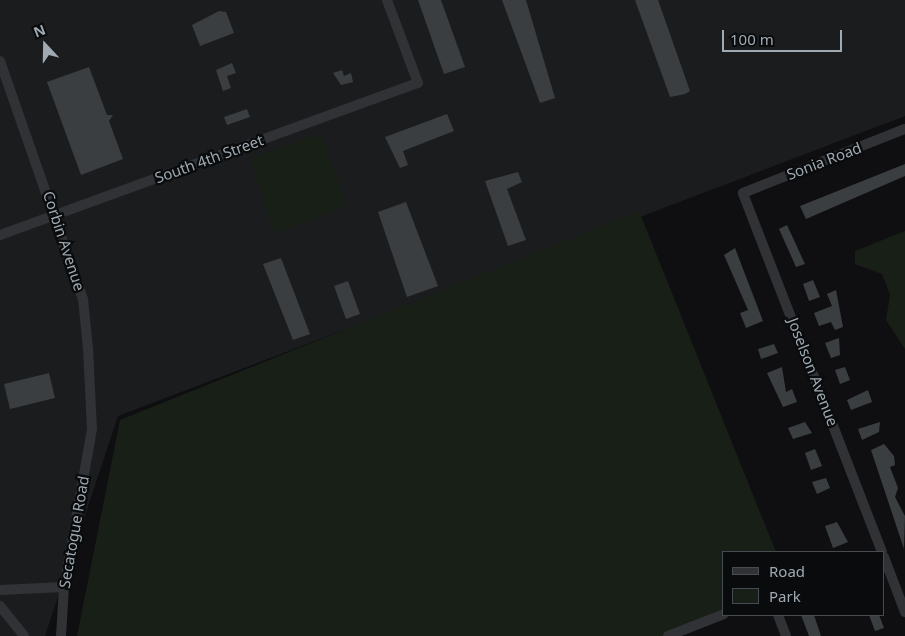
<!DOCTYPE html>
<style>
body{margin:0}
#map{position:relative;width:905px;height:636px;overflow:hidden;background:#0f0f11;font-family:"Noto Sans",sans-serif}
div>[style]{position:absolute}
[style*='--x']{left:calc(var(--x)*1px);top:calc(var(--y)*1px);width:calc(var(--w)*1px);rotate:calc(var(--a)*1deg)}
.built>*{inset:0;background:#1b1c1e}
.green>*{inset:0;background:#181f17}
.building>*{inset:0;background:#3b3e41}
.minor>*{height:10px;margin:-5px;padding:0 5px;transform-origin:5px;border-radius:5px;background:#303236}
span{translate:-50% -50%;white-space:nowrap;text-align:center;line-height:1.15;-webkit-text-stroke:4.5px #0a0b0c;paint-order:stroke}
.street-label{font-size:15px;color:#9faab3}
.legend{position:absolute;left:722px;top:551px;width:162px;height:65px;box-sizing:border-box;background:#0a0b0c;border:1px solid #464b4f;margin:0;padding:6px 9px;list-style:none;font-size:15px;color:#9faab3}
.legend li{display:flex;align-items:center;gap:10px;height:25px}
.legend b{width:25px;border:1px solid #464b4f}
.north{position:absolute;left:20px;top:20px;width:50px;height:50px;-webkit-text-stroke:4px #0a0b0c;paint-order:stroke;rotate:339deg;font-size:14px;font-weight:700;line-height:20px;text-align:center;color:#9faab3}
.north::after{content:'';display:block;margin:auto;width:18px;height:22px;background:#9faab3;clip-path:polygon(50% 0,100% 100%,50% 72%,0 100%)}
.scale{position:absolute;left:722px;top:30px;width:120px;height:22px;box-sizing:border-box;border:2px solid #9faab3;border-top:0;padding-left:6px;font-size:15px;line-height:18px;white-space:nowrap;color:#9faab3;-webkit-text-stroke:4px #0a0b0c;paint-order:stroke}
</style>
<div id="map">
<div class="built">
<div style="clip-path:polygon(0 0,905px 0,905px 116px,118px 416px,45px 636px,0 636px)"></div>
</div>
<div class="green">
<div style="clip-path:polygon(321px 133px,347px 206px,274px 234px,250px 158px)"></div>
<div style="clip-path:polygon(639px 211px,776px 552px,724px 552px,724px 615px,676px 636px,77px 636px,120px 420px)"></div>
<div style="clip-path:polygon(905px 231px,905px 349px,886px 320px,890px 295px,882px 274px,855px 264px,855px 251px)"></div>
</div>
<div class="building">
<div style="clip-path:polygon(418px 0,441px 0,465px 67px,444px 74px)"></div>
<div style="clip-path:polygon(502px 0,526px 0,555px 98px,540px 103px)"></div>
<div style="clip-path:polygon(635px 0,658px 0,690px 91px,685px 94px,670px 97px)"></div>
<div style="clip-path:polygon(219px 11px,226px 12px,234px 33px,200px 46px,192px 25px)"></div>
<div style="clip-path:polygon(232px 63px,236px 73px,227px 76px,231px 88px,223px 91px,216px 70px)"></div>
<div style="clip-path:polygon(89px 67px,107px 115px,113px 115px,109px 121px,123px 159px,81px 175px,47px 82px)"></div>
<div style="clip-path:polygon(342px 70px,344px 76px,351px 73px,353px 82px,341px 85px,333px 73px)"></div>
<div style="clip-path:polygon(247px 109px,250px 117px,227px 125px,224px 117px)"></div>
<div style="clip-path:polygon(447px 114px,454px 131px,403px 151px,408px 165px,400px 168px,385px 137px)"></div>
<div style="clip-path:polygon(905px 164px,905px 176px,806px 219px,800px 206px)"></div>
<div style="clip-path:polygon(518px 172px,522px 182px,507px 189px,526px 240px,508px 246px,485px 181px)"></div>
<div style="clip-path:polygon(406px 202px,438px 286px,407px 297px,378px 212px)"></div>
<div style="clip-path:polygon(787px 225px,805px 264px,796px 267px,779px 229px)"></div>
<div style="clip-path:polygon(735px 248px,763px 321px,746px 328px,740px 313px,748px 310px,724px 255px)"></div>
<div style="clip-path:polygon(281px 258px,310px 334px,293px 340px,263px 264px)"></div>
<div style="clip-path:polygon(813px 280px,820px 297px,809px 301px,803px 284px)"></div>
<div style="clip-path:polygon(348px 281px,360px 314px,346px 319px,334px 286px)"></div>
<div style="clip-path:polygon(836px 290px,843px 327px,835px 330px,831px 322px,819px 326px,814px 313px,832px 306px,827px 294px)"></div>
<div style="clip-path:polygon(839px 338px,840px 355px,831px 358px,825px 343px)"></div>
<div style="clip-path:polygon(774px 344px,778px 353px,761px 359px,758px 349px)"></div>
<div style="clip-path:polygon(782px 367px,786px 392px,792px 389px,797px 402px,783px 407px,767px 373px)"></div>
<div style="clip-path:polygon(845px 367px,850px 380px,840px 384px,835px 370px)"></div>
<div style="clip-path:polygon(49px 373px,55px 398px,10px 409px,4px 384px)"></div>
<div style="clip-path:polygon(868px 390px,872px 402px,851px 410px,847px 400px)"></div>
<div style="clip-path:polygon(805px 422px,812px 433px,793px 439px,788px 428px)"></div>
<div style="clip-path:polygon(880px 422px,879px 432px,862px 440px,858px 429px)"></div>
<div style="clip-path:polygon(884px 444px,894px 456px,895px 465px,890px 467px,898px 488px,895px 497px,905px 516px,904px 549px,871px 450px)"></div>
<div style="clip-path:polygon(815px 449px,822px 466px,811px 470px,805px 453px)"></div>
<div style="clip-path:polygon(826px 478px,830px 488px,817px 494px,812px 482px)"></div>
<div style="clip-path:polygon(837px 522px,848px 542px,833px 548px,825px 526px)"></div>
<div style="clip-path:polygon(801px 615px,814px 615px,821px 636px,809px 636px)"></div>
<div style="clip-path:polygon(869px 615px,879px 615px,884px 628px,875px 631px)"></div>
</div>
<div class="minor">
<div style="--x:0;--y:61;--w:252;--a:70.8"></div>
<div style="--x:83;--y:299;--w:49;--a:84.2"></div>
<div style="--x:88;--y:348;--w:81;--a:87.2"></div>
<div style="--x:92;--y:429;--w:160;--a:100"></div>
<div style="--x:64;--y:587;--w:49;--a:93.5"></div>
<div style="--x:0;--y:235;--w:445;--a:-20"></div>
<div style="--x:418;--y:83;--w:89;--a:-110.5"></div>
<div style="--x:882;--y:552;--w:385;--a:-111.2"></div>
<div style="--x:743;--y:193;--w:174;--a:-21.6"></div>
<div style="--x:884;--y:557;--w:59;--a:69.1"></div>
<div style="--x:0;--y:590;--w:64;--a:-2.7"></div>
<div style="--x:0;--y:606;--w:38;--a:51"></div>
<div style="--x:778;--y:615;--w:22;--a:69"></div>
<div style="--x:668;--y:636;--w:60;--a:-21.4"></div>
</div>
<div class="street-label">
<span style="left:209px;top:159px;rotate:-20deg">South 4th Street</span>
<span style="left:824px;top:161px;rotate:-21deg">Sonia Road</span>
<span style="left:64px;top:241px;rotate:72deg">Corbin Avenue</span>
<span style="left:813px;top:372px;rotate:69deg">Joselson Avenue</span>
<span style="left:74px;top:532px;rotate:-80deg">Secatogue Road</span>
</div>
<ul class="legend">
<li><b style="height:6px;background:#303236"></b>Road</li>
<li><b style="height:14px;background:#181f17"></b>Park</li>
</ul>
<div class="north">N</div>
<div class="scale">100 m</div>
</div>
